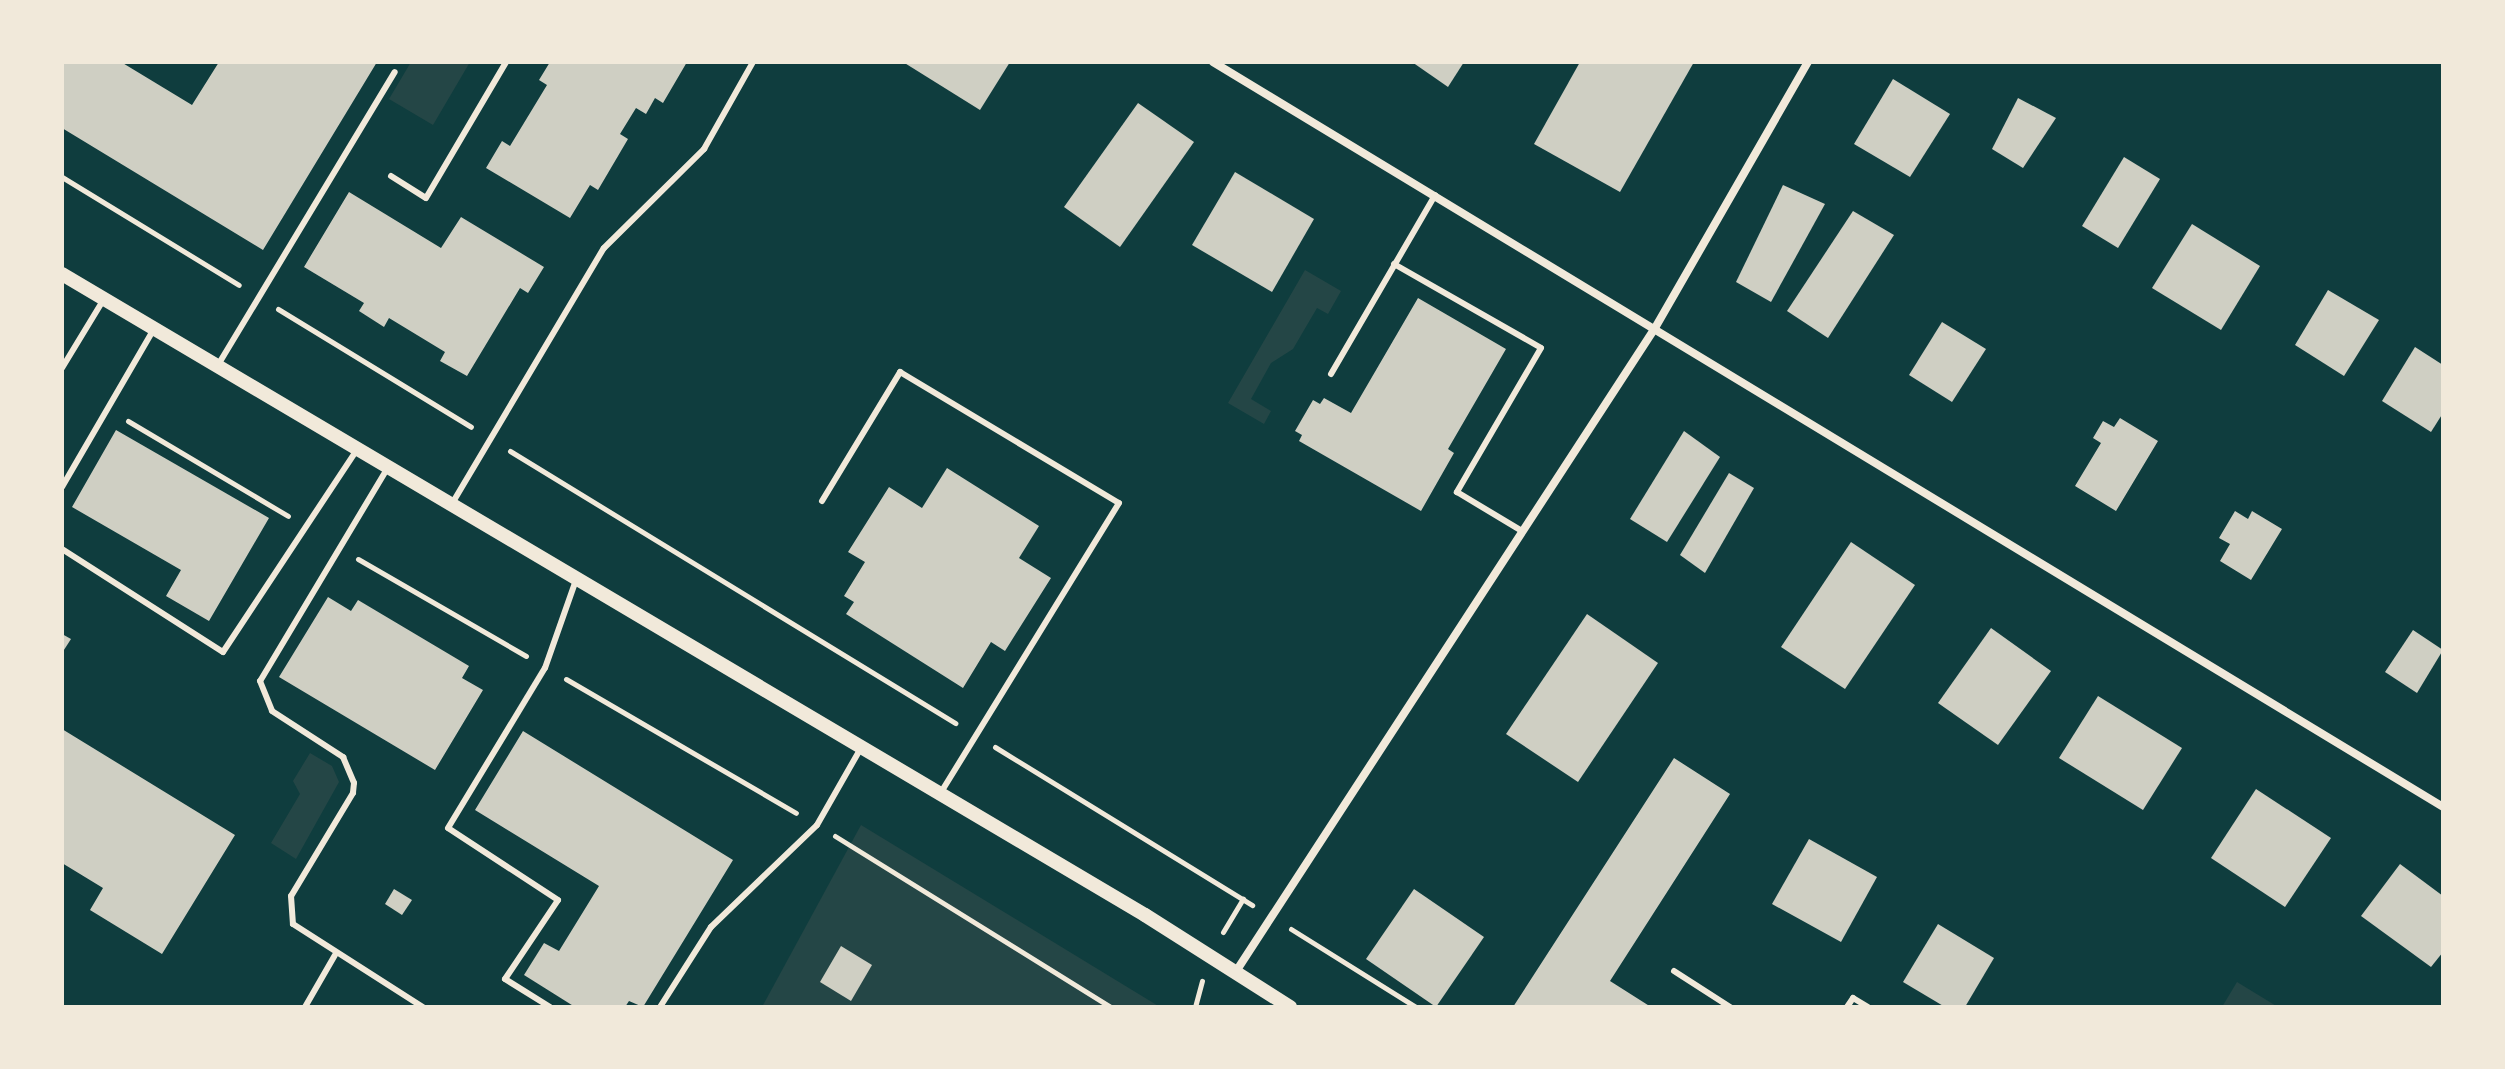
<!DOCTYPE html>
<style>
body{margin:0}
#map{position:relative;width:2505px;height:1069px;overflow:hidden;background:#0f3d3e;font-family:"DM Sans",sans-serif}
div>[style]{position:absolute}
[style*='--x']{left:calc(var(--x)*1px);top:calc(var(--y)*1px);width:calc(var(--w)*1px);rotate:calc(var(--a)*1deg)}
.green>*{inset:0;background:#244646}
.building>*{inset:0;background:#cfcfc3}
.path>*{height:5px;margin:-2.5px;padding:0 2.5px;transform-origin:2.5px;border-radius:2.5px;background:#f1e9da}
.service>*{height:6px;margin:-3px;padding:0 3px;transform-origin:3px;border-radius:3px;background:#f1e9da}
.minor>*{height:8px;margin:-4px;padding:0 4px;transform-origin:4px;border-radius:4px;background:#f1e9da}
.tertiary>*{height:14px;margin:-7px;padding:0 7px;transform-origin:7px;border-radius:7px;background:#f1e9da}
span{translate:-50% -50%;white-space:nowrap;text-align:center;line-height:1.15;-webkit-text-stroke:8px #f1e9da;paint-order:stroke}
.frame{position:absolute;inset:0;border:64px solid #f1e9da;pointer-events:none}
</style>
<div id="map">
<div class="green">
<div style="clip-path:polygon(411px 62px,470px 62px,433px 125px,389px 99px)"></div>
<div style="clip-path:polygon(1305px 270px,1341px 291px,1328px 314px,1317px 308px,1293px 349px,1271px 363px,1251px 399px,1271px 411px,1264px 424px,1228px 403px)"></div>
<div style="clip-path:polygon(310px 753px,332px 766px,339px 782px,296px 859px,271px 843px,300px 794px,293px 781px)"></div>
<div style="clip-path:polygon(861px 825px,1160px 1007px,762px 1007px)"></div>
<div style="clip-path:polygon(2237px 982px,2278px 1007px,2222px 1007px)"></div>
</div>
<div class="building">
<div style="clip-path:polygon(62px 62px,121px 62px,192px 105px,219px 62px,377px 62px,263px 250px,62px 128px)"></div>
<div style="clip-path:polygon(550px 62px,687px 62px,663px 103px,655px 98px,646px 114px,636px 108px,620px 134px,628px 139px,598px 190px,590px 185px,570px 218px,486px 168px,502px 141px,510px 146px,547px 85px,539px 80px)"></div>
<div style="clip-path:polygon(903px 62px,1010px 62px,980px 110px)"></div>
<div style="clip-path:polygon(1412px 62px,1464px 62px,1448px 87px)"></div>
<div style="clip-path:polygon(1580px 62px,1694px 62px,1620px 192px,1534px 144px)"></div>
<div style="clip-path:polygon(1893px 79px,1950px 114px,1910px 177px,1854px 144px)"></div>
<div style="clip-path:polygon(2018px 98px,2056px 118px,2023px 168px,1992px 149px)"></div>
<div style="clip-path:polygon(1138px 103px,1194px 142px,1120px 247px,1064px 207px)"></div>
<div style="clip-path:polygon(2124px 157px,2160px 179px,2118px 248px,2082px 226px)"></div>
<div style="clip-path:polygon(1235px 172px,1314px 219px,1272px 292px,1192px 245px)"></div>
<div style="clip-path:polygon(1783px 185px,1825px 204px,1771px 302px,1736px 282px)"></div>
<div style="clip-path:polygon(349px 192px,441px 248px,461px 217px,544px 267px,528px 293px,520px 288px,467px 376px,440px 361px,445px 352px,389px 318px,384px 327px,359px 311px,364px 303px,304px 267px)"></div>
<div style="clip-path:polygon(1853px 211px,1894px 235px,1828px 338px,1787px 311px)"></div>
<div style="clip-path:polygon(2192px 224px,2260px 266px,2221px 330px,2152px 288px)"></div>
<div style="clip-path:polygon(2328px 290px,2379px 320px,2344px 376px,2295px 345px)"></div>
<div style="clip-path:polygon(1418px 298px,1506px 349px,1448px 449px,1454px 453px,1421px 511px,1299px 441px,1302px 435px,1295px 431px,1313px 400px,1320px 404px,1324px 398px,1351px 413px)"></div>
<div style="clip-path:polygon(1942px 322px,1986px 349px,1952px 402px,1909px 375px)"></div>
<div style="clip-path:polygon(2415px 347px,2443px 365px,2443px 413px,2431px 432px,2382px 401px)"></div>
<div style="clip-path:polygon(2120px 418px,2158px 441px,2116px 511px,2075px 486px,2101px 443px,2093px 438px,2103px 421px,2114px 427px)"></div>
<div style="clip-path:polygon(116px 430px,269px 518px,209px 621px,166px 596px,181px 570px,72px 507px)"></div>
<div style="clip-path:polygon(1684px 431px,1720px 457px,1667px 542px,1630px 519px)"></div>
<div style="clip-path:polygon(947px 468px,1039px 526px,1019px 558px,1051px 578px,1005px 651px,991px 642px,963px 688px,846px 614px,854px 602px,844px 596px,865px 562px,848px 552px,889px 487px,922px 508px)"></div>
<div style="clip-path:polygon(1729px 473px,1754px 488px,1705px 573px,1680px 555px)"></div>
<div style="clip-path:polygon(2235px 511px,2248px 519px,2252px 511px,2282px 529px,2251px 580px,2220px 561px,2230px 544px,2219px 538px)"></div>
<div style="clip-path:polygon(1851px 542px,1915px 585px,1845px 689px,1781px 647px)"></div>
<div style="clip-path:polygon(328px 597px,351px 611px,358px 600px,469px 666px,462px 678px,483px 690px,435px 770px,279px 677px)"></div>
<div style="clip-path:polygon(1587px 614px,1658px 663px,1578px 782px,1506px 734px)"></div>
<div style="clip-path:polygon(1991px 628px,2051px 671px,1998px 745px,1938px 703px)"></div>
<div style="clip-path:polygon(2413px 630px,2443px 650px,2417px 693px,2385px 672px)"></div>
<div style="clip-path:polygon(62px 634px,71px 639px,62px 653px)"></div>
<div style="clip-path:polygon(2098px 696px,2182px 748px,2143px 810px,2059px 758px)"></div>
<div style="clip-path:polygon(62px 729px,235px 835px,162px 954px,90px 910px,103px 888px,62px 863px)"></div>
<div style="clip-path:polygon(523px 731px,733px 860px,643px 1007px,629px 1001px,625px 1007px,575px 1007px,524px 975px,544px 943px,559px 951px,599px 886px,475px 810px)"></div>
<div style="clip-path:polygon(1674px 758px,1730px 794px,1610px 981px,1651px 1007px,1513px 1007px)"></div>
<div style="clip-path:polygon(2256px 789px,2331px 838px,2285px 907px,2211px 858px)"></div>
<div style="clip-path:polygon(1809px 839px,1877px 877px,1841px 942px,1772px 904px)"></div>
<div style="clip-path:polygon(2400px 864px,2443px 896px,2443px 952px,2431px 967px,2361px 916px)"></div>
<div style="clip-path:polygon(394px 889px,412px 900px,402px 915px,385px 904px)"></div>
<div style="clip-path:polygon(1414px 889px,1484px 937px,1436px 1007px,1366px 959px)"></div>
<div style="clip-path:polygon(1938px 924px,1994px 958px,1965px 1007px,1945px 1007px,1903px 982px)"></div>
<div style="clip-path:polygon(841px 946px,872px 965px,851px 1001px,820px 982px)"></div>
</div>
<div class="path">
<div style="--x:62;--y:177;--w:207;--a:31.4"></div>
<div style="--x:278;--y:309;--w:226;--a:31.4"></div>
<div style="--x:128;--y:421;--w:186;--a:30.7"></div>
<div style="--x:510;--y:451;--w:522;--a:31.43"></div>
<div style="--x:358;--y:559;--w:194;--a:30"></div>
<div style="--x:566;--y:679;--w:266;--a:30.2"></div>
<div style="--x:995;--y:747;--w:302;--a:31.6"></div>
<div style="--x:835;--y:836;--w:325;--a:31.8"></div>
<div style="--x:1291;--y:929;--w:147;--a:32"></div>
<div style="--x:1223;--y:932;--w:39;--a:-59"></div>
<div style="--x:1195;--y:1007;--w:27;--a:-75"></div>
</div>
<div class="service">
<div style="--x:391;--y:176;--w:41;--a:32.2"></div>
<div style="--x:426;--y:198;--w:158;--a:-59.5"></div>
<div style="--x:1394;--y:264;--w:169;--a:29.7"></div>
<div style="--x:1541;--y:348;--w:167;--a:120.3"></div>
<div style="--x:1457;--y:492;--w:76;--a:31"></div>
<div style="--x:218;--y:365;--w:342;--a:-58.9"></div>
<div style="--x:62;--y:368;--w:81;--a:-58.7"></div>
<div style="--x:1331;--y:374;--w:207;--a:-59.8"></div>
<div style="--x:387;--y:469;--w:247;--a:120.9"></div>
<div style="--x:260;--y:681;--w:32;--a:68"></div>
<div style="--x:272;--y:711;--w:85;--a:32.9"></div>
<div style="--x:343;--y:757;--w:28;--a:67"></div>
<div style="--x:354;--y:783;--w:10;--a:96"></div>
<div style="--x:353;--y:793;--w:120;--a:121"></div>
<div style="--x:291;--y:896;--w:28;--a:86"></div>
<div style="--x:293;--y:924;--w:154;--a:32.6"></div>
<div style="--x:62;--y:487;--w:183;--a:-59.8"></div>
<div style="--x:822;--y:501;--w:151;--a:-58.8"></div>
<div style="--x:900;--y:372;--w:255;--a:30.9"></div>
<div style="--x:1119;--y:503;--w:342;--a:121.6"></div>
<div style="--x:453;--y:502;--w:295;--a:-59.3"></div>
<div style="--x:604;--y:248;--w:141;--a:-44.7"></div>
<div style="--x:704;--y:149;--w:100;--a:-60.6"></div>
<div style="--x:62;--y:549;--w:191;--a:32.6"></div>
<div style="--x:223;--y:652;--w:241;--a:-56.5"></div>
<div style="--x:1674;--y:971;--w:67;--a:32.7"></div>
<div style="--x:305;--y:1007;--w:60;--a:-60"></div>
<div style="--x:550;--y:1007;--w:53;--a:-148.1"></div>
<div style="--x:505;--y:979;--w:95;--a:-56.1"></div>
<div style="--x:558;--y:900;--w:131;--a:-146.8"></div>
<div style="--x:448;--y:828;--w:187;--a:-58.8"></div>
<div style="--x:545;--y:668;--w:93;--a:-70.6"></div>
<div style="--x:660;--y:1007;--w:95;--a:-57.5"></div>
<div style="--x:711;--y:927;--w:147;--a:-43.9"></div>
<div style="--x:817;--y:825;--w:89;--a:-60.3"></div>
<div style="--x:1847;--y:1007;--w:11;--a:-56"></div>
<div style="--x:1853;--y:998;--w:17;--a:31"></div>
</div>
<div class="minor">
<div style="--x:1213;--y:62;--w:1438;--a:31.2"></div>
<div style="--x:1235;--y:973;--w:770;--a:-56.93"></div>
<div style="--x:1655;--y:328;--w:307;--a:-60.1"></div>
</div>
<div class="tertiary">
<div style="--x:62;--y:274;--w:1258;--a:30.62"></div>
<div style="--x:1145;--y:915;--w:172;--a:32.4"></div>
</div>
<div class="frame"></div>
</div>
